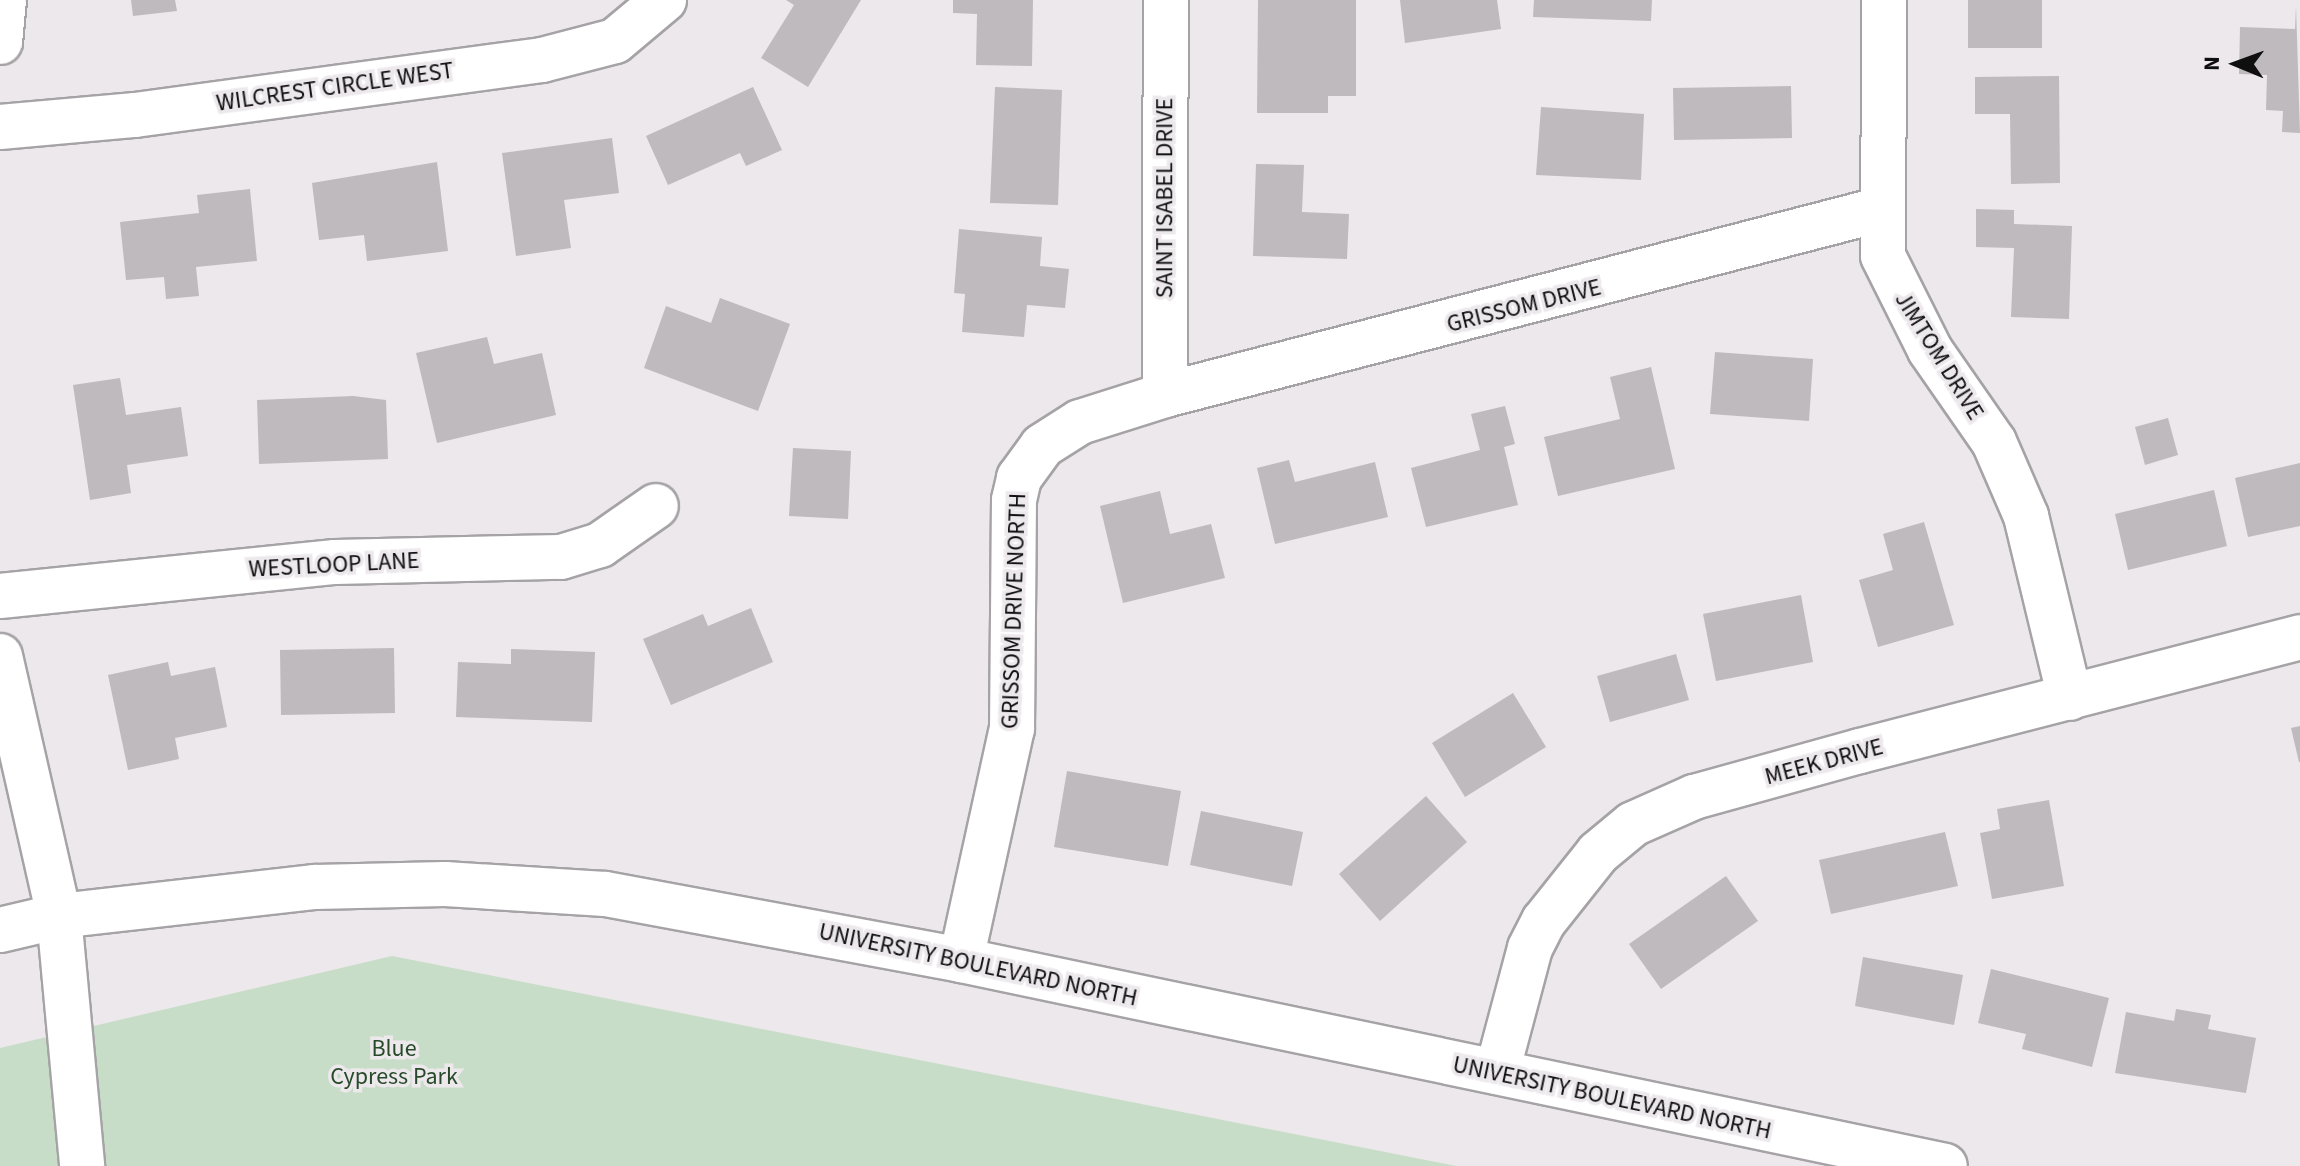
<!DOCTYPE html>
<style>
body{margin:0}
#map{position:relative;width:2300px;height:1166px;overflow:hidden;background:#ece8eb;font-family:"Source Sans 3",sans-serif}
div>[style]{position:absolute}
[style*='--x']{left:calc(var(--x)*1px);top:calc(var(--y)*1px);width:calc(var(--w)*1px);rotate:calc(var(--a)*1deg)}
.green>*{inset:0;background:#c7ddc7}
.building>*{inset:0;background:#bebabd}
.roads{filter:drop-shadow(2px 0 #a6a3a6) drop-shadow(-2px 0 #a6a3a6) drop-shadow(0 2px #a6a3a6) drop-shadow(0 -2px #a6a3a6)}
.minor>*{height:44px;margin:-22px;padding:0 22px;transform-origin:22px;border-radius:22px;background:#fff}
span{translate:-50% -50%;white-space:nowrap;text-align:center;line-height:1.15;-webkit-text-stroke:7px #ece8eb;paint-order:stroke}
.street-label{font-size:24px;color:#100f10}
.park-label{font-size:24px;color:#274b2a}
.north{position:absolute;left:2196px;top:24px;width:80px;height:80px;-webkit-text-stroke:6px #ece8eb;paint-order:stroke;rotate:271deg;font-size:22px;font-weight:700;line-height:32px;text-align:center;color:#100f10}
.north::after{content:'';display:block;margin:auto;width:28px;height:36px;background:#100f10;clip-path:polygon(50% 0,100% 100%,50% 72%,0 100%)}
</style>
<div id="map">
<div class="green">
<div style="clip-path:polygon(392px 956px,1456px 1166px,0 1166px,0 1048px)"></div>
</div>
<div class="building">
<div style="clip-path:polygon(131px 0,175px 0,177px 11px,133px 16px)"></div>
<div style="clip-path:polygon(786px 0,861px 0,808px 87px,761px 58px,794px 5px)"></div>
<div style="clip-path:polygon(953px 0,1033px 0,1032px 66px,976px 65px,977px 14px,953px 13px)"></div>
<div style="clip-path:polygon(1258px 0,1356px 0,1356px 96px,1328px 96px,1328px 113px,1257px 113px)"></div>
<div style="clip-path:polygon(1400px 0,1497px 0,1501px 29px,1405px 43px)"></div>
<div style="clip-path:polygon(1534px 0,1652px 0,1651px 21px,1533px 17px)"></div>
<div style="clip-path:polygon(1968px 0,2042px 0,2042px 48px,1968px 48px)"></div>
<div style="clip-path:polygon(2296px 6px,2300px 133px,2282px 132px,2283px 111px,2266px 110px,2267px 75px,2239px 74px,2240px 27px,2295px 29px)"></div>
<div style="clip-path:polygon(2059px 76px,2060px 183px,2011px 184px,2010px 114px,1975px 114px,1975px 77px)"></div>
<div style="clip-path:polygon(1791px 86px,1792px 138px,1674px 140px,1673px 88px)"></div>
<div style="clip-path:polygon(753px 87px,782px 150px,746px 166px,740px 153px,668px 185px,646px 136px)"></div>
<div style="clip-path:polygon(995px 87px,1062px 90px,1058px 205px,990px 203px)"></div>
<div style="clip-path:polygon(1541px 107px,1644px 114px,1641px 180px,1536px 175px)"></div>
<div style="clip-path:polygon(612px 138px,619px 193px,564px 200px,571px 248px,516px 256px,502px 153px)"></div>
<div style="clip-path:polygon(437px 162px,448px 251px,367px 261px,364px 235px,319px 240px,312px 183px)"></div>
<div style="clip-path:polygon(1256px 164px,1304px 165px,1302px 212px,1349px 214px,1347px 259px,1253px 256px)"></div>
<div style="clip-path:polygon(250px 189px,257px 261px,196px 267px,199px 296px,166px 299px,164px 277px,126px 280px,120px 222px,199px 213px,197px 195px)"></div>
<div style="clip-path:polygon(1976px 209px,2014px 210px,2014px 224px,2072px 226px,2069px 319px,2011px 317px,2014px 248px,1976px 247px)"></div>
<div style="clip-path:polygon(959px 229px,1042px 237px,1040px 266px,1069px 269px,1065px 308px,1027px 305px,1024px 337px,962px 332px,965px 294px,954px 293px)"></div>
<div style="clip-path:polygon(720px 298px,790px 324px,758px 411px,644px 368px,666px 306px,711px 323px)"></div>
<div style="clip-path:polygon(487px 337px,494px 364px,542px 353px,556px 415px,437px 443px,416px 353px)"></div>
<div style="clip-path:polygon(1715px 352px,1813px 359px,1809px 421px,1710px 414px)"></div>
<div style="clip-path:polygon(1651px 367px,1675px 469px,1558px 496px,1544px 437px,1620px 419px,1610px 377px)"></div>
<div style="clip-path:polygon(120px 378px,126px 415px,181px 407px,188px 456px,127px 465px,131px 493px,90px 500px,73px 385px)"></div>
<div style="clip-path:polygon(353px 396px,386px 400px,388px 459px,259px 464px,257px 400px)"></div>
<div style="clip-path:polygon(1505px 406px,1515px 444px,1504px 447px,1518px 505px,1426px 527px,1411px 468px,1480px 450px,1471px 414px)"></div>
<div style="clip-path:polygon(2168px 418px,2178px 455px,2145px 465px,2135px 427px)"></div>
<div style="clip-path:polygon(793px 448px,851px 451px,848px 519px,789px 516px)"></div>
<div style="clip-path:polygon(1289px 460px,1295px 482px,1375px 462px,1388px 517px,1275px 544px,1257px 468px)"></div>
<div style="clip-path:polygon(2300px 463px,2300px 526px,2248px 537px,2235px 478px)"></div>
<div style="clip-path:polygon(2214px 490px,2227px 546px,2128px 570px,2115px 514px)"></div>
<div style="clip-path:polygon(1160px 491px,1170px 534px,1211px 524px,1225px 578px,1123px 603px,1100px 506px)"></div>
<div style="clip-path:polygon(1924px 522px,1954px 625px,1878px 647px,1859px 580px,1893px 570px,1883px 534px)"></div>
<div style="clip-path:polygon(1801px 595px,1813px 662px,1716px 681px,1703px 614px)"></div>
<div style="clip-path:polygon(751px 608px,773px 662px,671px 705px,643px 639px,703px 614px,708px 626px)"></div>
<div style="clip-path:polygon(394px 648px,395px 713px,281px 715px,280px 650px)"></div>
<div style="clip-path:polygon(511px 649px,595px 652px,592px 722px,456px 717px,458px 662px,511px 664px)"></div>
<div style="clip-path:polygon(1676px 654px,1689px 700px,1610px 722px,1597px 676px)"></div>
<div style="clip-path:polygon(168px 662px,171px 676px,215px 667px,227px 727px,175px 738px,179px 759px,128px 770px,108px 675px)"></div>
<div style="clip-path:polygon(1513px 693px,1546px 747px,1465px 797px,1432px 743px)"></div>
<div style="clip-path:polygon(2300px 726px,2300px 762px,2299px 762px,2291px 728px)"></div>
<div style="clip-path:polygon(1067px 771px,1181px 791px,1168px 866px,1054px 847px)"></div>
<div style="clip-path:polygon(1426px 796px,1467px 842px,1380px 921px,1339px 874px)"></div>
<div style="clip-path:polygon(2049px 800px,2064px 886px,1992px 899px,1980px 833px,2000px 829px,1997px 809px)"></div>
<div style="clip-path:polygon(1201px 811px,1303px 832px,1292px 886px,1190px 865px)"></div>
<div style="clip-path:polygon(1945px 832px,1958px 886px,1831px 914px,1819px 860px)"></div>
<div style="clip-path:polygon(1726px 876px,1758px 921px,1661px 989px,1629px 944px)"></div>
<div style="clip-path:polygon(1863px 957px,1963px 975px,1954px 1025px,1855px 1006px)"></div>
<div style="clip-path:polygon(1991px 969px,2109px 998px,2092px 1067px,2022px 1049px,2026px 1034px,1978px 1023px)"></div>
<div style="clip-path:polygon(2176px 1009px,2211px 1015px,2208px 1029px,2256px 1038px,2246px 1093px,2115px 1073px,2126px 1012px,2174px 1021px)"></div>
</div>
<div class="roads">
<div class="minor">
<div style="--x:1884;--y:0;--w:256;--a:90.2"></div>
<div style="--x:1883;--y:256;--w:105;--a:63.4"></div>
<div style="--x:1930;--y:350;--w:112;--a:55.2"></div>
<div style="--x:1994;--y:442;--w:81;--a:66.6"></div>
<div style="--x:2026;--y:516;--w:187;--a:76.4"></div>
<div style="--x:0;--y:42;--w:42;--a:-84.6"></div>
<div style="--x:0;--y:127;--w:136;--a:-5.1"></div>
<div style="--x:135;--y:115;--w:411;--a:-7.7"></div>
<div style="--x:542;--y:60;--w:75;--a:-14.6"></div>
<div style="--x:615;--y:41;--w:64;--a:-39.9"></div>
<div style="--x:1165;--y:395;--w:395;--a:-89.9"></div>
<div style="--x:0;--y:596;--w:337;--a:-5.8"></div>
<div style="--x:335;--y:562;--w:226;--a:-1.3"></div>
<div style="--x:561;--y:557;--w:41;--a:-17.1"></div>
<div style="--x:600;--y:545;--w:68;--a:-34.9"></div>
<div style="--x:0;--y:656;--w:267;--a:77.2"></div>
<div style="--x:59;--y:916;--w:251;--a:84.7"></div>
<div style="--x:0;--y:930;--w:61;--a:-13.3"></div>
<div style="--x:59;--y:916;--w:258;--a:-6.5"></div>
<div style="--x:315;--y:887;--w:130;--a:-1.3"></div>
<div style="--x:445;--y:884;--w:160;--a:3.6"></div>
<div style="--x:605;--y:894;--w:362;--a:10.5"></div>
<div style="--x:961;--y:960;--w:1005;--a:11.82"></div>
<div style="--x:961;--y:960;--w:237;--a:-77.6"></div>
<div style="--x:1012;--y:729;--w:229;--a:-89.5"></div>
<div style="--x:1014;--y:500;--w:23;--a:-77"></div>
<div style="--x:1019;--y:478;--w:39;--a:-54"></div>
<div style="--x:1042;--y:446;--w:45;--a:-32.3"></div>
<div style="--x:1080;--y:422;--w:89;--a:-17.6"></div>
<div style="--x:1165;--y:395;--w:741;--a:-14.54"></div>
<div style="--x:1497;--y:1072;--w:128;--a:-75.1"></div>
<div style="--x:1530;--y:948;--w:30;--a:-63"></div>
<div style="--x:1544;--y:921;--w:87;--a:-51.5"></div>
<div style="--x:1598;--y:853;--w:45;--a:-39.6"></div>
<div style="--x:1633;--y:824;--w:67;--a:-23.9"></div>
<div style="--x:1694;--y:797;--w:172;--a:-15.5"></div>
<div style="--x:1860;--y:751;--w:455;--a:-14.5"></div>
</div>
</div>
<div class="street-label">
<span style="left:335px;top:87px;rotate:-8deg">WILCREST CIRCLE WEST</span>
<span style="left:1165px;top:198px;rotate:-90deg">SAINT ISABEL DRIVE</span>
<span style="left:1524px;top:306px;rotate:-14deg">GRISSOM DRIVE</span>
<span style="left:1939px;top:356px;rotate:58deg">JIMTOM DRIVE</span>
<span style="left:334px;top:565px;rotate:-3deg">WESTLOOP LANE</span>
<span style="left:1014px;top:611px;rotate:-88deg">GRISSOM DRIVE NORTH</span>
<span style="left:1824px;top:762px;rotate:-15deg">MEEK DRIVE</span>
<span style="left:978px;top:965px;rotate:12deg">UNIVERSITY BOULEVARD NORTH</span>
<span style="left:1612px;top:1098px;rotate:12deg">UNIVERSITY BOULEVARD NORTH</span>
</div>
<div class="park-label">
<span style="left:394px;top:1063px">Blue<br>Cypress Park</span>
</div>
<div class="north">N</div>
</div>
